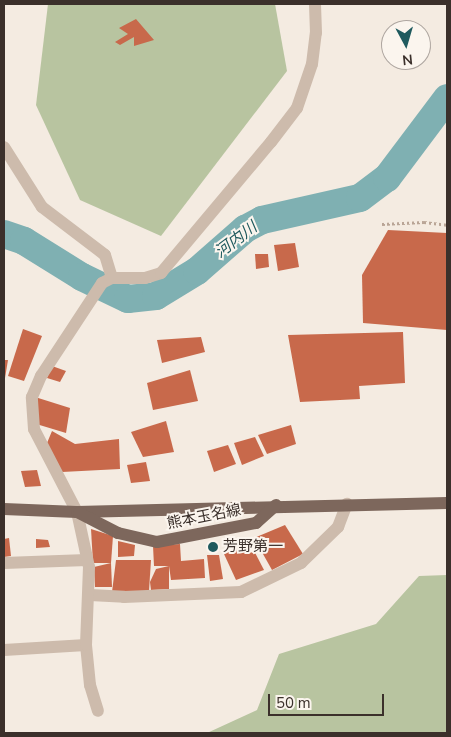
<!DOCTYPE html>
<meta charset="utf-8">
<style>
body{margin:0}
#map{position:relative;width:451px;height:737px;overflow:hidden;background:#f4ebe1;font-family:"Nunito Sans","Noto Sans JP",sans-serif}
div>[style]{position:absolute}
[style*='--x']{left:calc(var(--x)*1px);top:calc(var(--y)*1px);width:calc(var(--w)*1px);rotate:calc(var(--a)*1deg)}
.green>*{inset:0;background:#b8c4a0}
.river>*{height:28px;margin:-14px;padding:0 14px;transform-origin:14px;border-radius:14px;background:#7fb0b2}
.building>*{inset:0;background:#c8694b}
.path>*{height:2.5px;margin-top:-1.25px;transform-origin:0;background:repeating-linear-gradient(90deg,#b9a596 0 2.5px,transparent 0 5px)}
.minor>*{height:12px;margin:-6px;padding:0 6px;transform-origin:6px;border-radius:6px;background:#cdbbac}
.major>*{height:12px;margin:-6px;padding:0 6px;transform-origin:6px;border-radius:6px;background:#7d675c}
.dots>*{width:14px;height:14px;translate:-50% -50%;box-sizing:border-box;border:2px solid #fbf5ee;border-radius:50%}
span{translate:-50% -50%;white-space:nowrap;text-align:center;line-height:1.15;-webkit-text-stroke:4px #fbf5ee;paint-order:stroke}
.street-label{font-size:15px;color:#3b302b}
.poi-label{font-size:15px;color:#3b302b}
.left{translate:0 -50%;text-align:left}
.water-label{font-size:16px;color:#1f5a5e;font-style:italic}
.frame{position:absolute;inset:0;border:5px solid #3b302b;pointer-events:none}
.north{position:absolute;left:381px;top:20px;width:50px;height:50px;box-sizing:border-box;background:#fbf5ee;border:1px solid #aea6a0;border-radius:50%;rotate:174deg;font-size:14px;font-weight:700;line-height:20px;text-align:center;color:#3b302b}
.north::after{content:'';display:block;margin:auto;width:18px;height:22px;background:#1f5a5e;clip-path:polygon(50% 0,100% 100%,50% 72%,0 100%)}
.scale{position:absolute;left:268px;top:694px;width:116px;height:22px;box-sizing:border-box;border:2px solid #3b302b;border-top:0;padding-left:6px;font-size:15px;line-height:18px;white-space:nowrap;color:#3b302b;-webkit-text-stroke:4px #fbf5ee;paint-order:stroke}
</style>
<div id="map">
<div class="green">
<div style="clip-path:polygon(48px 4px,275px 4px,287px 71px,161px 236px,80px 200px,36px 105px)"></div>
<div style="clip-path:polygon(447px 575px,447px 733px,207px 733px,257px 710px,279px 654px,376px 624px,419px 576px)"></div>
</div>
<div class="river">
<div style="--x:4;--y:234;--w:21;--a:19"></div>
<div style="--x:24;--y:241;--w:68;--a:31.8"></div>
<div style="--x:82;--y:277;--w:51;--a:25.6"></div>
<div style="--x:128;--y:299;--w:28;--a:-6"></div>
<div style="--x:156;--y:296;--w:48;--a:-31.4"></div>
<div style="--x:197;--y:271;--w:64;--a:-41.2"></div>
<div style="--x:245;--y:229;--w:19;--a:-28"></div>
<div style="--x:262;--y:220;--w:100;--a:-12.7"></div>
<div style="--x:360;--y:198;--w:34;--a:-37"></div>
<div style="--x:387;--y:178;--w:100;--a:-53.1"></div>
</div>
<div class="building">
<div style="clip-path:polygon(136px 19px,154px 40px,134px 46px,134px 37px,120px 45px,115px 42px,128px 34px,119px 28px)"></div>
<div style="clip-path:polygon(388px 230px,447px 233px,447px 330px,363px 323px,362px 275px)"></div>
<div style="clip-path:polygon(295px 243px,299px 267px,278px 271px,274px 245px)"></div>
<div style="clip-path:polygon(255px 254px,268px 254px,269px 267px,256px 269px)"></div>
<div style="clip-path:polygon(23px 329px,42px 336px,24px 381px,8px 376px)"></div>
<div style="clip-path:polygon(403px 332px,405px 383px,359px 386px,360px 399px,300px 402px,288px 335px)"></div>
<div style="clip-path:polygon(201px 337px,205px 352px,162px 363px,157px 340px)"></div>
<div style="clip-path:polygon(4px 360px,8px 360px,5px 378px,4px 378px)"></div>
<div style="clip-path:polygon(52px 366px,66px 371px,60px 382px,47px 378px)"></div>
<div style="clip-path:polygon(190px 370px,198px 401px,153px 410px,147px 383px)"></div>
<div style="clip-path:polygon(35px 397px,70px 408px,66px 433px,33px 423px)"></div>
<div style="clip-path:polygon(166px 421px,174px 452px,143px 457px,131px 432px)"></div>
<div style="clip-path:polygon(291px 425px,296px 444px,267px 454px,258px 435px)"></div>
<div style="clip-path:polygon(52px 431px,75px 444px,119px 439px,120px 469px,62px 472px,47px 443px)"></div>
<div style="clip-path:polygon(255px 437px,264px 456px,242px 465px,234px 443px)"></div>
<div style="clip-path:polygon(228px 445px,236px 464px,214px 472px,207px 451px)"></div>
<div style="clip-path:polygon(146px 462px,150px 481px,131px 483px,127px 465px)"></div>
<div style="clip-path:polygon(37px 470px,41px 486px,25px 487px,21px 471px)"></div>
<div style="clip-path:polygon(285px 525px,303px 554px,272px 570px,254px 538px)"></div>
<div style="clip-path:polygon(91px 529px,113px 536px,111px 563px,93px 563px)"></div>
<div style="clip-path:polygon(9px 538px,11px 556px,4px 557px,4px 539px)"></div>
<div style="clip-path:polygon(36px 539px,48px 540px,50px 547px,36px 548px)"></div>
<div style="clip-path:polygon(118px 541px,135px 545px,134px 556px,118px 557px)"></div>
<div style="clip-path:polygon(250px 543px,264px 570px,236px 580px,224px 554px)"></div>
<div style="clip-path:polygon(180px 544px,181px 561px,204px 559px,205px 578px,171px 580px,169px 566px,154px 566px,153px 546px)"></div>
<div style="clip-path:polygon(207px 555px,219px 555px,223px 579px,210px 581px)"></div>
<div style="clip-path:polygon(116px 560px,151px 560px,149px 591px,112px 592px)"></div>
<div style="clip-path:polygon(111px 563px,112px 587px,95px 587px,94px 567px)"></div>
<div style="clip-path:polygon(169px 566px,169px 589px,151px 590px,150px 582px,156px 569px)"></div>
</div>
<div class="path">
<div style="--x:382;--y:224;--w:42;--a:-2.7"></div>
<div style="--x:424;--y:222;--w:23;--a:7"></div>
</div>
<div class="minor">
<div style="--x:4;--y:147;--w:71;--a:57.7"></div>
<div style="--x:42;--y:207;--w:79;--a:37.3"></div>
<div style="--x:105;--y:255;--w:24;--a:73"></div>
<div style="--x:4;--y:563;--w:83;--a:-2.1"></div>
<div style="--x:90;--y:595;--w:34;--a:3"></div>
<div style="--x:124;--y:597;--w:117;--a:-2.4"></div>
<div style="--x:241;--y:592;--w:67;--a:-25.8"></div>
<div style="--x:301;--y:563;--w:52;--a:-44.2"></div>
<div style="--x:338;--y:527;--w:25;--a:-69"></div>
<div style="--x:86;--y:645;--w:40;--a:84.3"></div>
<div style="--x:90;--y:685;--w:27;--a:73"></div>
<div style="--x:4;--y:650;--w:82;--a:-3.5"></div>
<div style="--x:86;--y:645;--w:78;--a:-87.8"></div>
<div style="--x:89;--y:567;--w:56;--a:-102.3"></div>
<div style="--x:77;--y:512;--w:93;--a:-117.4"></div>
<div style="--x:34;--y:429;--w:32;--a:-94"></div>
<div style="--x:32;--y:397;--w:23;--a:-67"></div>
<div style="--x:41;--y:376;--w:111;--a:-56.7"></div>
<div style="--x:102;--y:283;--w:11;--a:-27"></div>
<div style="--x:112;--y:278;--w:33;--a:0"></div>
<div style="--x:145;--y:278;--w:17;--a:-17"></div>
<div style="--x:161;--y:273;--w:171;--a:-50"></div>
<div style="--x:271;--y:142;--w:43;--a:-52.6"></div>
<div style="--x:297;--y:108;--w:46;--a:-71.2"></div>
<div style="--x:312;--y:64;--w:31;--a:-83"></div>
<div style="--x:316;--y:33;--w:29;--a:-92"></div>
</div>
<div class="major">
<div style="--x:4;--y:509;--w:73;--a:2.4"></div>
<div style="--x:77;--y:512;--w:370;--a:-1.4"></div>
<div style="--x:79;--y:513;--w:44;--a:27.1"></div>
<div style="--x:118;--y:533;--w:40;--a:13"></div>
<div style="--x:157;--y:542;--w:101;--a:-10.9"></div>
<div style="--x:256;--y:523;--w:27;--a:-42"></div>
</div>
<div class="dots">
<div style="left:213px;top:547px;background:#1f5a5e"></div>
</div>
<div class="street-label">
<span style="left:204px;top:517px;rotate:-11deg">熊本玉名線</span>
</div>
<div class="poi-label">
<span class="left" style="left:223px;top:547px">芳野第一</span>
</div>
<div class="water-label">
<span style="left:236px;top:240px;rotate:-37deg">河内川</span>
</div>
<div class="frame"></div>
<div class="north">N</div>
<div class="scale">50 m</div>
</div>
